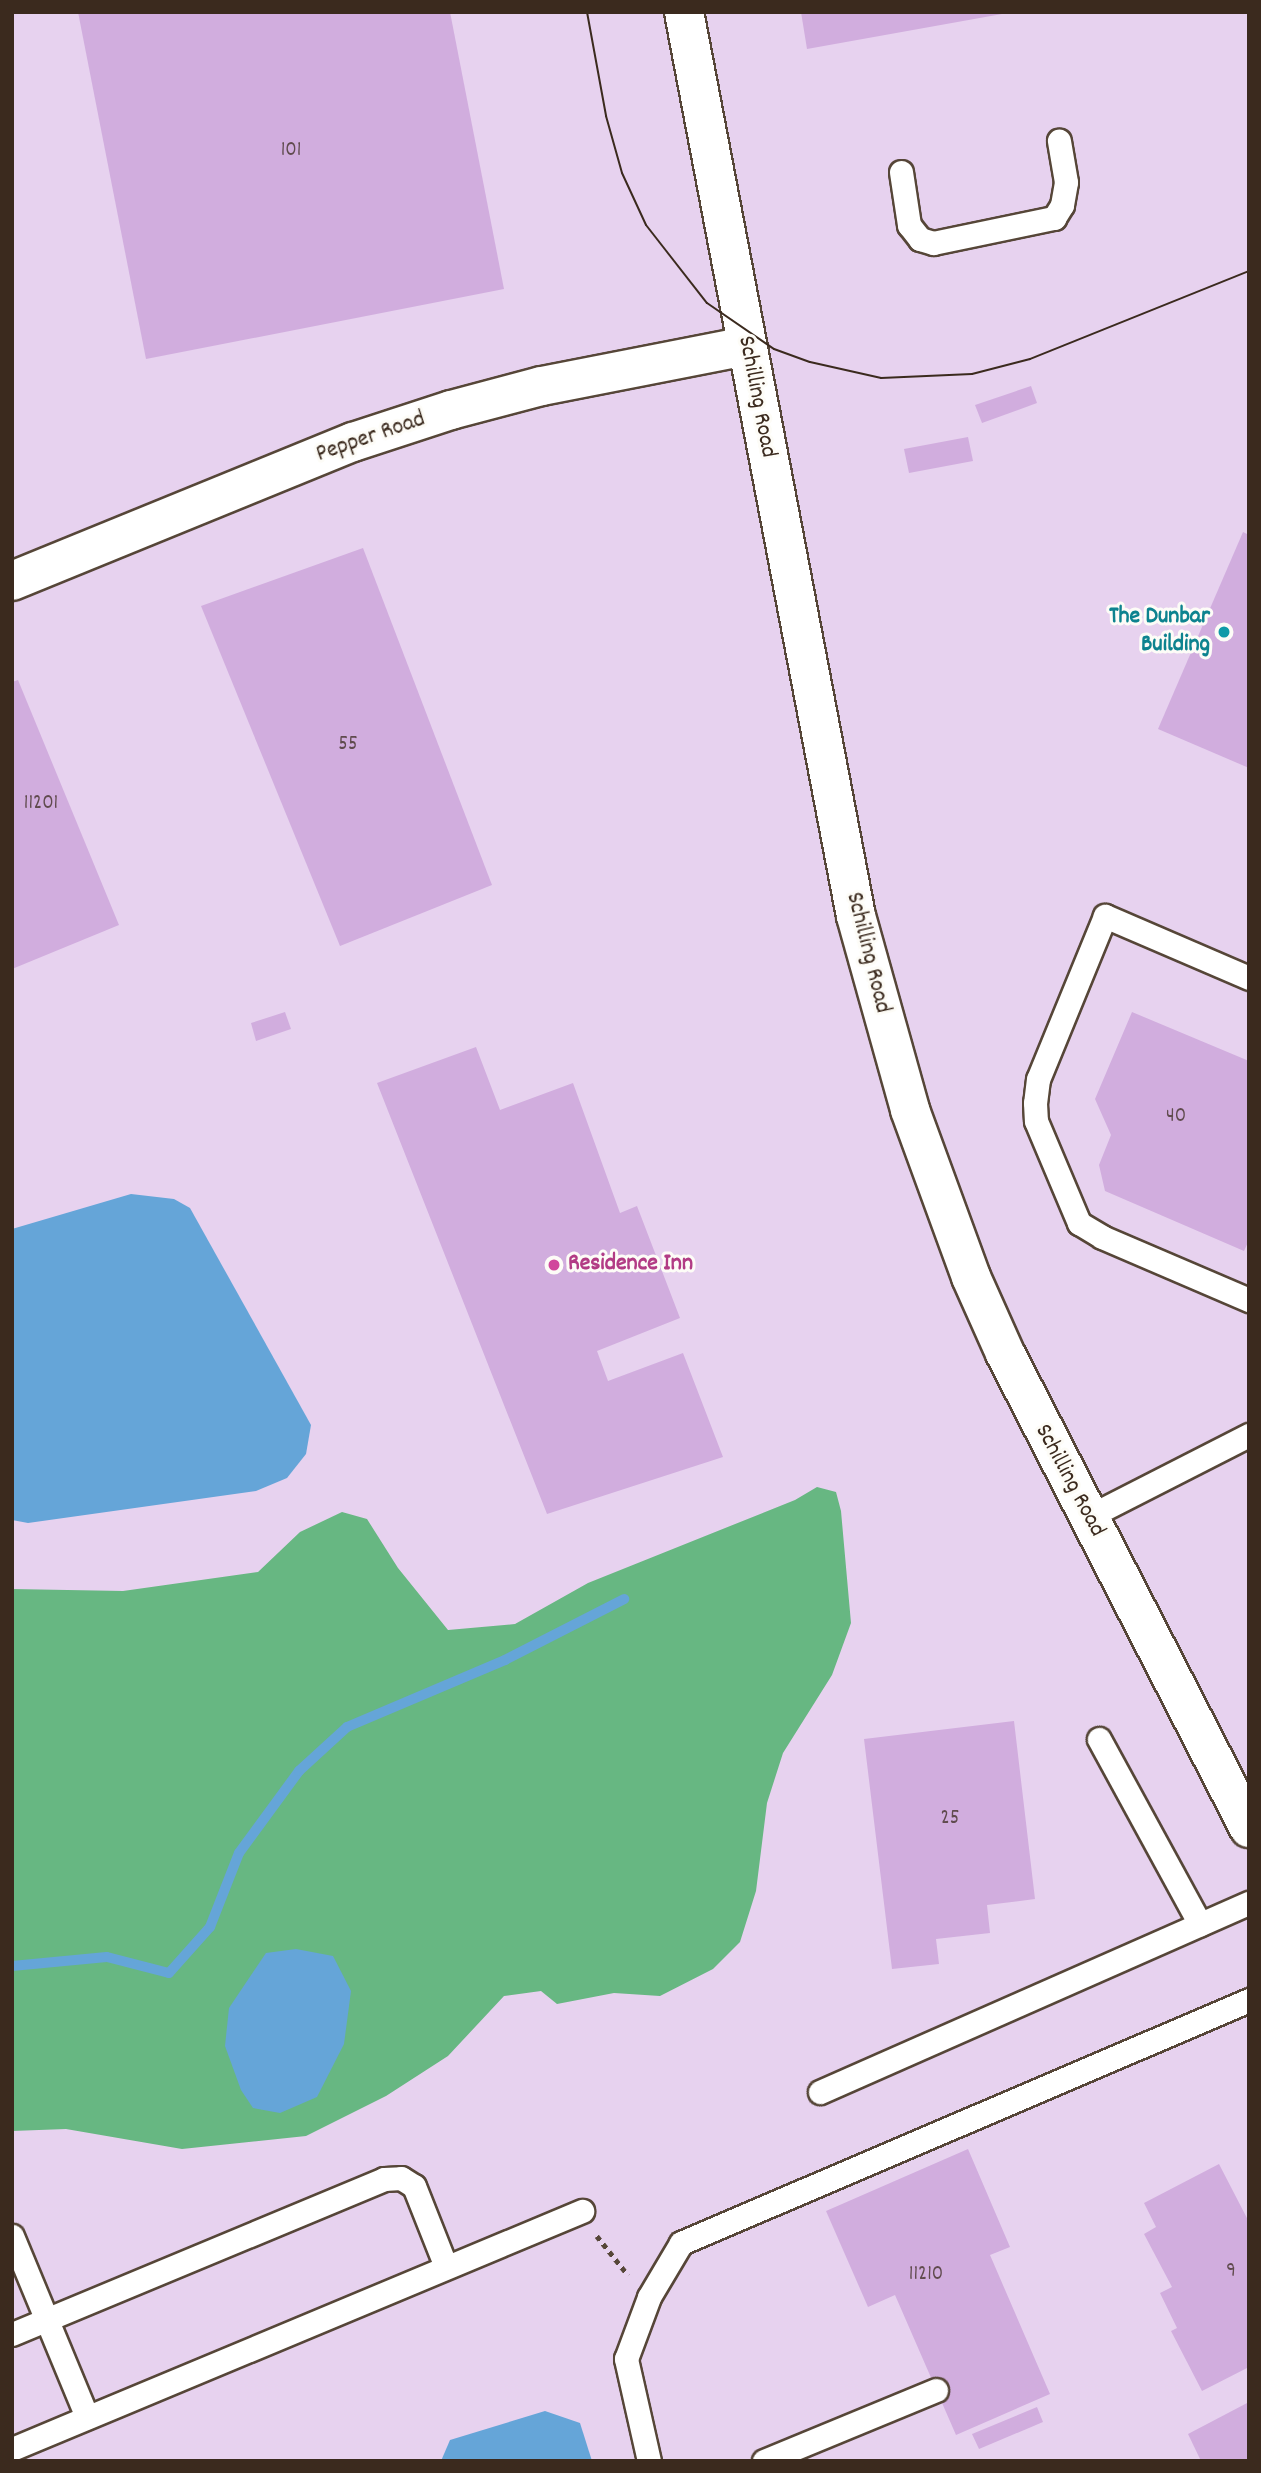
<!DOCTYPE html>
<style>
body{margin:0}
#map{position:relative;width:1261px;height:2473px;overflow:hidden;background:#f2e4c8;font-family:Dekko,sans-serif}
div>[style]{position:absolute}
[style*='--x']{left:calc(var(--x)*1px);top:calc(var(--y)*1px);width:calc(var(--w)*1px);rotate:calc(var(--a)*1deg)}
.built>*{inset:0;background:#e7d2ef}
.forest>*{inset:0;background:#67b782}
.water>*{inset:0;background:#65a5d8}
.stream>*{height:10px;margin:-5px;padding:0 5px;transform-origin:5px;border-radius:5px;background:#65a5d8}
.building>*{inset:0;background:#d1adde}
.path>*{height:4.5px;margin-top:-2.25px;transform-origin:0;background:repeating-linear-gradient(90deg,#564638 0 5px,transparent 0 10px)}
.roads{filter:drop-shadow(2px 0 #564638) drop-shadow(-2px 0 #564638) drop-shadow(0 2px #564638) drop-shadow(0 -2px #564638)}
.service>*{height:23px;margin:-11.5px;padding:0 11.5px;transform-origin:11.5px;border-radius:11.5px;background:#fff}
.minor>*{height:38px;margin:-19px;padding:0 19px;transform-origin:19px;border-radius:19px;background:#fff}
.tram>*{height:2px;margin:-1px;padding:0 1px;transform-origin:1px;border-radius:1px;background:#3b2a1e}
.dots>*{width:19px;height:19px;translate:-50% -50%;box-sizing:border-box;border:4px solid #fdfcf7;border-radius:50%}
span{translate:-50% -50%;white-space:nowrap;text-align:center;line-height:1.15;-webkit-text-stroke:6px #fdfcf7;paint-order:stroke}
.number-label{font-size:21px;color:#604b4e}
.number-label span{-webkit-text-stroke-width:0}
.street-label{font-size:24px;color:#3b2a1e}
.culture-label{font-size:24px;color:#0d838f;font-weight:700}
.right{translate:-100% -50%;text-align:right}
.hotel-label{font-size:24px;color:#b23c85;font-weight:700}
.left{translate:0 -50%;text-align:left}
.frame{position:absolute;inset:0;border:14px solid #3b2a1e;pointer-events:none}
</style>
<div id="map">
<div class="built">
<div style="clip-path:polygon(12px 12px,1249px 12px,1249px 2461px,12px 2461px)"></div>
</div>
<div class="forest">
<div style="clip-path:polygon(817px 1487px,836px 1492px,841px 1511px,851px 1623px,832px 1675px,783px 1753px,767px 1803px,756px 1891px,740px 1942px,713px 1969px,660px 1996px,614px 1993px,557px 2004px,541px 1991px,504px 1996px,448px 2056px,386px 2096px,306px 2136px,182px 2149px,66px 2129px,12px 2131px,12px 1589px,123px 1591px,258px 1572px,300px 1532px,342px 1512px,367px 1519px,398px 1568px,448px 1630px,515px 1624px,588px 1583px,795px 1500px)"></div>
</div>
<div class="water">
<div style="clip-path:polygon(131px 1194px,174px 1199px,190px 1208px,311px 1425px,306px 1454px,287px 1478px,256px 1491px,28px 1523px,12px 1520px,12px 1229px)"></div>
<div style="clip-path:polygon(296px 1949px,333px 1956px,351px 1991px,344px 2044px,317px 2097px,280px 2113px,253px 2108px,241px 2090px,225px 2046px,229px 2008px,266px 1953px)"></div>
<div style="clip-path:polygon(545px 2411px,580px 2423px,592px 2461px,441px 2461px,450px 2440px)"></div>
</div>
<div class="stream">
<div style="--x:12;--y:1966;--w:95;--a:-5.4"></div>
<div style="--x:107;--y:1957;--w:64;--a:14.5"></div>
<div style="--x:169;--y:1973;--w:62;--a:-48.3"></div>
<div style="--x:210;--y:1927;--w:79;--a:-68.6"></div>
<div style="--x:239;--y:1853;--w:102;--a:-53.8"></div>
<div style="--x:299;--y:1771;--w:65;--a:-42.5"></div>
<div style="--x:347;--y:1727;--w:172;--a:-23"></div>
<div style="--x:505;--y:1660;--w:134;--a:-27.1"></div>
</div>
<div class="building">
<div style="clip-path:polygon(78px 12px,450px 12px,504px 289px,146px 359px)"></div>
<div style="clip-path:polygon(801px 12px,1002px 12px,1002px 14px,807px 49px)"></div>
<div style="clip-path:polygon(1031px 386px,1037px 403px,982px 423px,975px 405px)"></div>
<div style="clip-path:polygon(968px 437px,973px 461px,909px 473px,904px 449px)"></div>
<div style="clip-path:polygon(1243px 532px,1249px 535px,1249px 768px,1158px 729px)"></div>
<div style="clip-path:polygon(363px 548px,492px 885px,340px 946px,201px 606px)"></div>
<div style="clip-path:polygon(18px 680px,119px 925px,12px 969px,12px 682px)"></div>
<div style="clip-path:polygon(285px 1012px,291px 1029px,256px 1041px,251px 1023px)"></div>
<div style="clip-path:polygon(1132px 1012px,1249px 1061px,1249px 1240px,1244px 1251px,1105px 1191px,1099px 1165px,1111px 1135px,1095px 1099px)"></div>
<div style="clip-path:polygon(476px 1047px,500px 1110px,573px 1083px,620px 1213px,637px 1206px,680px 1318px,597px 1351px,608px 1381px,683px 1353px,723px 1457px,547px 1514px,377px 1083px)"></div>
<div style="clip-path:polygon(1014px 1721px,1035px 1899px,987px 1905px,990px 1933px,936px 1939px,939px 1964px,892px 1969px,864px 1739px)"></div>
<div style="clip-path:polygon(968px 2149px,1010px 2247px,990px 2255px,1050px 2394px,956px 2435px,895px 2295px,868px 2307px,826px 2211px)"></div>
<div style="clip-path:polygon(1219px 2164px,1249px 2222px,1249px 2367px,1202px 2391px,1171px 2331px,1177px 2328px,1160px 2293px,1172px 2287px,1144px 2234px,1156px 2227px,1144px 2203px)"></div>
<div style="clip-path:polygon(1249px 2402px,1249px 2461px,1201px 2461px,1188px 2434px)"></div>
<div style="clip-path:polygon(1037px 2407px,1043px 2422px,979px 2449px,972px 2434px)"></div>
</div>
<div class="path">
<div style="--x:597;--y:2236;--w:50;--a:51.5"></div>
</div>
<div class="roads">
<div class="service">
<div style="--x:901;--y:172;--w:54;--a:81.4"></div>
<div style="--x:909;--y:225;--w:18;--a:52"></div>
<div style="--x:920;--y:239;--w:14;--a:17"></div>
<div style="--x:933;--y:243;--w:124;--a:-11.7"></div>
<div style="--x:1054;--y:218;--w:15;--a:-58"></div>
<div style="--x:1062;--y:205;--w:23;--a:-80"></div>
<div style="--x:1066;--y:182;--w:42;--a:-99.7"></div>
<div style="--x:1249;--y:978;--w:157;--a:-156.7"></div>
<div style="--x:1105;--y:916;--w:176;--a:112.3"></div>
<div style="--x:1038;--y:1079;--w:24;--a:97"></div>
<div style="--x:1035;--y:1103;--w:18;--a:87"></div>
<div style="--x:1036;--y:1121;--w:111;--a:67.1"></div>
<div style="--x:1079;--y:1223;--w:27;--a:31"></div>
<div style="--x:1102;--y:1237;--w:160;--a:23.2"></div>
<div style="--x:1088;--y:1517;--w:181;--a:-27"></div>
<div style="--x:1099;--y:1739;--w:211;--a:61.4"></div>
<div style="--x:820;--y:2092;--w:469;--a:-23.8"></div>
<div style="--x:12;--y:2236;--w:196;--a:67.5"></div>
<div style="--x:12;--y:2334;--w:403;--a:-22.6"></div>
<div style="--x:384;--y:2179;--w:17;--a:-3"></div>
<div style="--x:401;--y:2178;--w:15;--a:32"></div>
<div style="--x:414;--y:2186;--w:87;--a:68.4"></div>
<div style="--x:12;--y:2449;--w:618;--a:-22.66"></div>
<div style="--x:649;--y:2461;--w:105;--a:-102.7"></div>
<div style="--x:626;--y:2359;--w:66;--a:-69.6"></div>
<div style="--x:649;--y:2297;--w:63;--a:-59.3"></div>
<div style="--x:681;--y:2243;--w:618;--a:-23.16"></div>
<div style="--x:764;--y:2461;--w:186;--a:-22.4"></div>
</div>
<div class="minor">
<div style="--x:684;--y:12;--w:920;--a:79.23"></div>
<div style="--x:856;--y:916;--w:201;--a:74.4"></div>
<div style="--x:910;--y:1110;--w:178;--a:69.9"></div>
<div style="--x:971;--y:1277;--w:83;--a:65.9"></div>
<div style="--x:1005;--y:1353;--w:534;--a:62.81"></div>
<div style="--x:12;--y:581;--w:368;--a:-22.2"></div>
<div style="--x:353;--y:442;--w:103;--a:-18.1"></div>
<div style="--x:451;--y:410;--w:94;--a:-14.8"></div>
<div style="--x:542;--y:386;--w:208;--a:-11.1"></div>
</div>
</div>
<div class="tram">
<div style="--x:587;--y:12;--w:106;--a:79.6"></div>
<div style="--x:606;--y:116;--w:59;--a:74.3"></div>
<div style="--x:622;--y:173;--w:57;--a:65.2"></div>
<div style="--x:646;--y:225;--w:99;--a:52"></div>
<div style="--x:707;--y:303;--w:81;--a:34.5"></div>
<div style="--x:774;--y:349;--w:38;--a:20"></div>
<div style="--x:810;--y:362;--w:73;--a:12.7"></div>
<div style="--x:881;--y:378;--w:91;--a:-2.5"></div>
<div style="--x:972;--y:374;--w:60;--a:-14.5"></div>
<div style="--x:1030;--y:359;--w:236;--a:-21.9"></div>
</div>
<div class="dots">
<div style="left:1224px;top:632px;background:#0f9aa8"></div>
<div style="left:554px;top:1265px;background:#d1479c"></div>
</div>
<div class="number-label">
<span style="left:291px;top:151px">101</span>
<span style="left:348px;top:745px">55</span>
<span style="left:41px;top:804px">11201</span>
<span style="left:1176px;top:1117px">40</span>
<span style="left:950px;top:1819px">25</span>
<span style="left:1231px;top:2272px">9</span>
<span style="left:926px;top:2275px">11210</span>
</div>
<div class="street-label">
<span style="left:756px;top:397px;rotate:79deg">Schilling Road</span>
<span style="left:371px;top:438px;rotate:-19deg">Pepper Road</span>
<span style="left:867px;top:953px;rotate:76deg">Schilling Road</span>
<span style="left:1069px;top:1481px;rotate:62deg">Schilling Road</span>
</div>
<div class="culture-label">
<span class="right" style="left:1210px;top:632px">The Dunbar<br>Building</span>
</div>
<div class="hotel-label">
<span class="left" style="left:568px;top:1265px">Residence Inn</span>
</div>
<div class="frame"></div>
</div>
